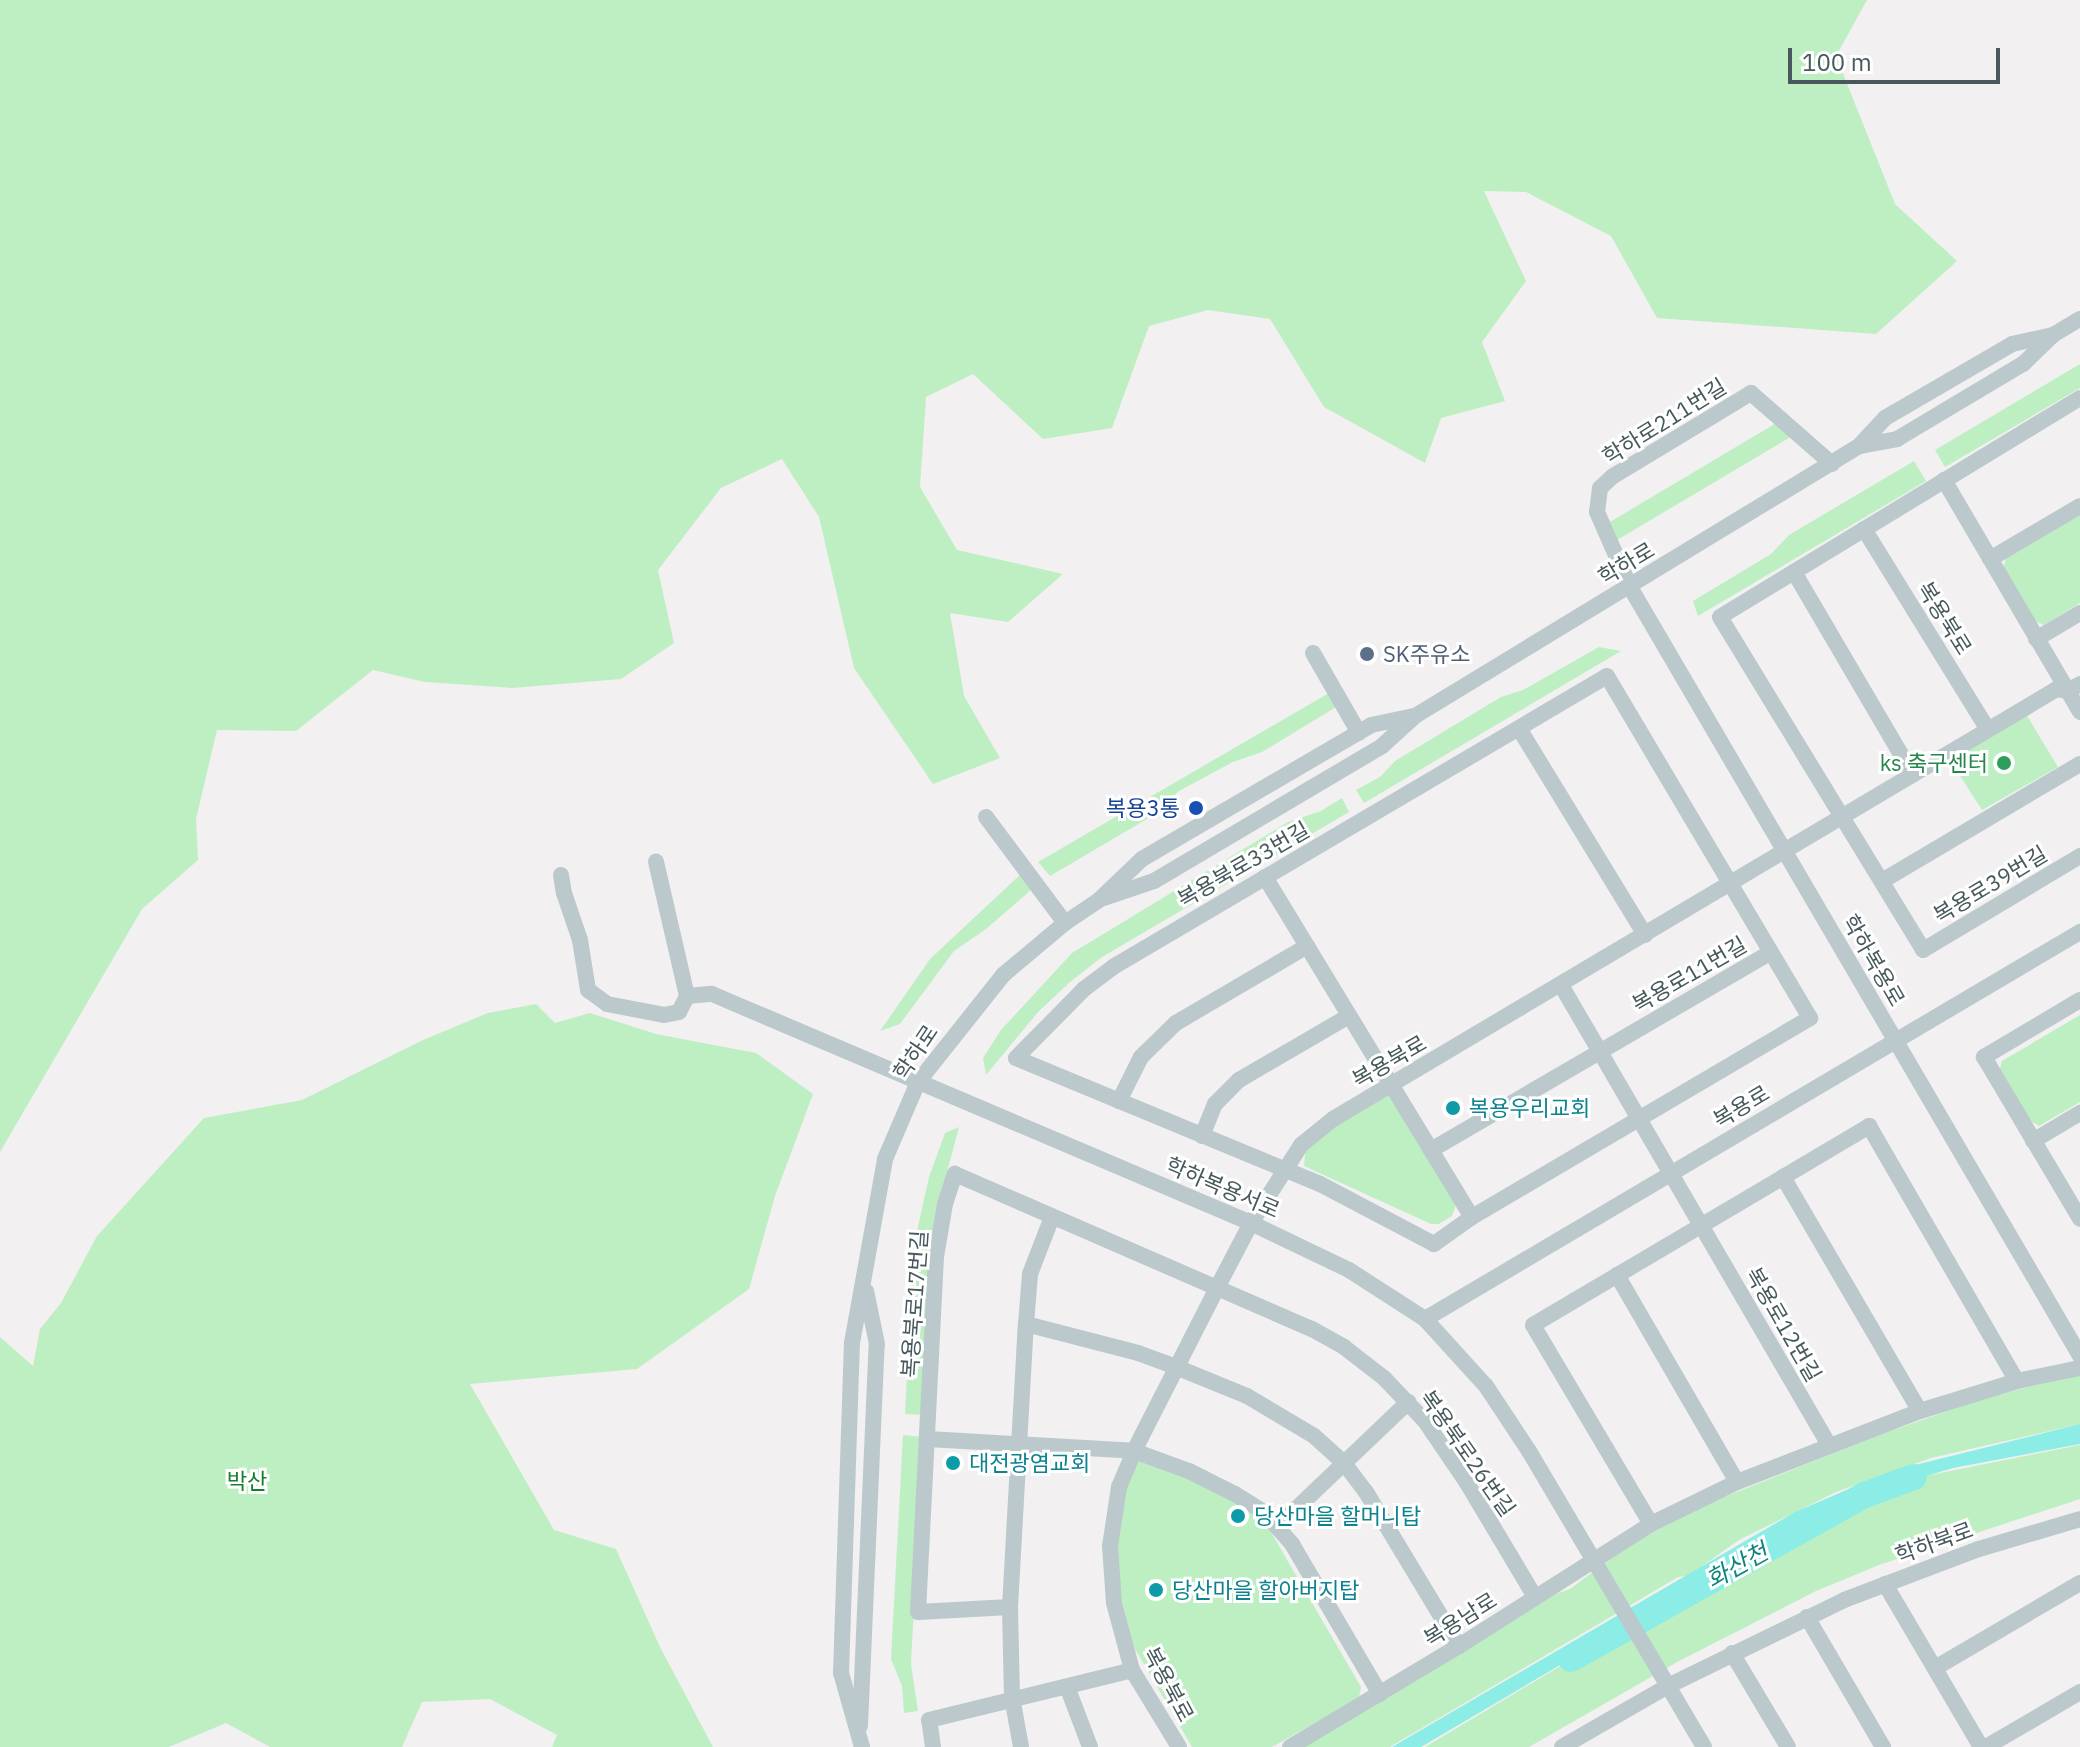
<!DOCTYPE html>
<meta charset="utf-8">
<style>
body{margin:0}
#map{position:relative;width:2080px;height:1747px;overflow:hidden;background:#f2f0f0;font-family:"IBM Plex Sans","Noto Sans KR",sans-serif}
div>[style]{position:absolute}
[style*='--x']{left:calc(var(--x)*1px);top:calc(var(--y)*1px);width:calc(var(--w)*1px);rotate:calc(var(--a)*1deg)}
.green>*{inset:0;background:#beefc3}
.water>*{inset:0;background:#8bede5}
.river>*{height:26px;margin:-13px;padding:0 13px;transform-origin:13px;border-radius:13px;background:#8bede5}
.minor>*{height:16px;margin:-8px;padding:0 8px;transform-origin:8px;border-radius:8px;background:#bbc9cc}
.dots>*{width:22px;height:22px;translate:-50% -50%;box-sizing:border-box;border:4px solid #fff;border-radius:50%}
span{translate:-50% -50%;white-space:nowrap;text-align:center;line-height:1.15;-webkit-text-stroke:6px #fff;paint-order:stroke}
.street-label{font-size:22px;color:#47595d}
.service-label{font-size:22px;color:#4e5e75}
.left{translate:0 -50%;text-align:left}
.leisure-label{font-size:22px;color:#27864d}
.right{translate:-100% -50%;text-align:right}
.transit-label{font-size:22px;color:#164399}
.culture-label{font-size:22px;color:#0d838f}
.park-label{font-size:22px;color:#17802d}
.water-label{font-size:24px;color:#0d857c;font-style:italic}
.scale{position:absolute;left:1788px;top:48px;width:212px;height:36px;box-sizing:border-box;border:4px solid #47595d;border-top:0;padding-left:10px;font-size:24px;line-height:28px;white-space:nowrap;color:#47595d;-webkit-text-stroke:6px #fff;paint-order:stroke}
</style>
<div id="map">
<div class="green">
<div style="clip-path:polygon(0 0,1867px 0,1836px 56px,1895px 204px,1957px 261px,1876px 334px,1657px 318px,1611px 236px,1526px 192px,1484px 191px,1526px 281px,1482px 342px,1505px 401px,1441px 418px,1425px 463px,1324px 407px,1270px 319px,1208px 310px,1149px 326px,1112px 428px,1043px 439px,973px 374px,926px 397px,920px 487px,957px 550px,1063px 574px,1008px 622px,950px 613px,964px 696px,1000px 758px,933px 784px,854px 668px,819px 517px,782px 459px,721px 488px,658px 570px,674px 643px,621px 679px,512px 688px,425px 682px,373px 670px,296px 731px,217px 730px,196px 819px,198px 860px,142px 909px,0 1152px)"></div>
<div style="clip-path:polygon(2080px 364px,2080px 388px,1945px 467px,1935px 450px)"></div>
<div style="clip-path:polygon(1783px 419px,1794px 435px,1617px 540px,1610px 522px)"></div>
<div style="clip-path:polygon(1914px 461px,1926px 481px,1698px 616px,1693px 601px,1771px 554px,1789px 535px)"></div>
<div style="clip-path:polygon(2080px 513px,2080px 603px,2044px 625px,2034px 621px,2002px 569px,2007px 557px)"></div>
<div style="clip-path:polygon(1599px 647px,1621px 651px,1364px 803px,1356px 790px,1380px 777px,1395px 761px,1501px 697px,1523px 690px)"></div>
<div style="clip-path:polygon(1329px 693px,1336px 707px,1262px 752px,1233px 762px,1179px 791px,1152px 816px,1050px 876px,1038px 862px)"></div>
<div style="clip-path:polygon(2026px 714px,2058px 767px,1982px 810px,1950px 760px)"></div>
<div style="clip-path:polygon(1342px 798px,1349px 812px,1102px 957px,1070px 982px,1038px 1012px,986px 1075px,983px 1058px,1001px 1030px,1072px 953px,1288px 822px,1321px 811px)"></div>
<div style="clip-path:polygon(1020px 875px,1032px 889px,986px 929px,954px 951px,900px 1024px,880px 1031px,930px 959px)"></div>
<div style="clip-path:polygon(536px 1004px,555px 1023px,590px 1013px,656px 1034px,756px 1053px,813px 1094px,775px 1196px,749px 1289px,637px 1369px,470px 1384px,554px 1530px,616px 1549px,660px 1647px,713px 1747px,552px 1747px,557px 1735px,490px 1699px,422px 1702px,402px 1747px,270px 1747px,226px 1723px,169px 1747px,0 1747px,0 1337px,33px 1366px,40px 1329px,61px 1303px,97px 1236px,204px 1118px,302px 1100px,423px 1040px,488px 1013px)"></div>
<div style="clip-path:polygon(2080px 1015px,2080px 1102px,2039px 1126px,2032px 1122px,1999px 1072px,2002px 1061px)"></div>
<div style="clip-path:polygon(1382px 1095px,1392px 1096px,1457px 1202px,1452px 1216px,1439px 1224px,1431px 1224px,1304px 1166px,1306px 1145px)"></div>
<div style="clip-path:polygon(959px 1127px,939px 1202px,924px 1415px,905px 1414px,913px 1249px,929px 1177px,945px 1133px)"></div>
<div style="clip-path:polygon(2080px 1375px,2080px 1424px,1931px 1458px,1836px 1492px,1739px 1540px,1688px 1576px,1678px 1577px,1390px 1747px,1300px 1747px,1550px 1596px,1570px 1589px,1627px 1547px,1699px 1507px,1882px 1434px,1991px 1396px)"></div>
<div style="clip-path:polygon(903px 1435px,923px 1437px,911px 1664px,918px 1711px,904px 1713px,902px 1686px,891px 1659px)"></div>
<div style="clip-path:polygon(2080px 1445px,2080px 1499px,1879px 1565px,1816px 1591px,1679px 1661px,1529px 1747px,1425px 1747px,1654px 1610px,1863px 1495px,1930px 1475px)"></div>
<div style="clip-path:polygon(1143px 1456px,1261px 1515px,1361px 1687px,1359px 1698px,1272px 1747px,1192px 1747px,1134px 1647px,1117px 1582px,1115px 1544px,1120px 1506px,1134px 1461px)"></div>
</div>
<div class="water">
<div style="clip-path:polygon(2080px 1424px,2080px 1444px,1953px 1468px,1862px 1495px,1652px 1611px,1421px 1747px,1392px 1747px,1795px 1512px,1891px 1471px)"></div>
</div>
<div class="river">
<div style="--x:1571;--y:1659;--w:337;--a:-29.2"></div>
<div style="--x:1865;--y:1495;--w:52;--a:-20.2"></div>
</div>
<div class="minor">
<div style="--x:2080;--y:398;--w:421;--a:148.7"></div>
<div style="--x:1720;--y:617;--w:390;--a:58.6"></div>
<div style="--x:1923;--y:950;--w:183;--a:-30.9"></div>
<div style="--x:1859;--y:446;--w:39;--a:-10"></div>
<div style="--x:1897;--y:439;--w:147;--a:-30.8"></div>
<div style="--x:2023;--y:364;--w:42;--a:-44"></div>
<div style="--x:2053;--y:335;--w:31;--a:-31"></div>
<div style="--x:1832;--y:464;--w:108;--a:-138.8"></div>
<div style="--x:1751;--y:393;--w:162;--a:148.9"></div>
<div style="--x:1612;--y:477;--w:16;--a:137"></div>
<div style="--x:1600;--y:488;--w:24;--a:97"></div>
<div style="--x:1597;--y:512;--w:82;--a:66.3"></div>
<div style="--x:1630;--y:587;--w:891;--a:59.66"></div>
<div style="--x:1944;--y:480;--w:269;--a:59.6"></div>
<div style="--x:1864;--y:529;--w:236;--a:58.3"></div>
<div style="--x:1990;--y:559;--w:104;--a:-30.5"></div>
<div style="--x:1794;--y:572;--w:235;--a:59.6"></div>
<div style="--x:2036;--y:639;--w:51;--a:-30.6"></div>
<div style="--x:1313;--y:653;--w:92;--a:60.1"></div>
<div style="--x:1607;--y:676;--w:398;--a:59.3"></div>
<div style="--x:1810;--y:1018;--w:392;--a:149.5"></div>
<div style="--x:1472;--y:1217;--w:47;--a:144.6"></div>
<div style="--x:1434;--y:1244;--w:129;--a:-152.2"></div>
<div style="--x:1320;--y:1184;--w:329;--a:-157.5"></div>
<div style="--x:1016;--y:1058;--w:97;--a:-45.4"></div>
<div style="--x:1084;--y:989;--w:36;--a:-37"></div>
<div style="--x:1113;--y:967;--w:573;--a:-30.5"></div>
<div style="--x:1520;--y:730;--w:240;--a:58.6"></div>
<div style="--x:986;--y:817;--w:132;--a:53.3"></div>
<div style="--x:561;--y:875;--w:18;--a:81"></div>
<div style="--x:564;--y:893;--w:50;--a:71.2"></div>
<div style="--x:580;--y:940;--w:51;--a:80.9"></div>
<div style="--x:588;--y:990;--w:24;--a:36"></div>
<div style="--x:607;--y:1004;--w:58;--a:10.9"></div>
<div style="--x:664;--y:1015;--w:15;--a:-11"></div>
<div style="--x:679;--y:1012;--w:18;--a:-63"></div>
<div style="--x:687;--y:996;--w:138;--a:-103"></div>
<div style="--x:1265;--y:877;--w:398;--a:58.7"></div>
<div style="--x:1882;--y:881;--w:230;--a:-30.6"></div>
<div style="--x:1104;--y:898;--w:53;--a:-18.8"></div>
<div style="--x:1154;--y:881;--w:265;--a:-30.6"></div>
<div style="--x:1382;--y:746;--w:45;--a:-42.3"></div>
<div style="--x:1415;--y:716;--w:520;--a:-31.3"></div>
<div style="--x:1859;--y:446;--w:38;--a:-47"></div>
<div style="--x:1885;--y:418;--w:147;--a:-30.2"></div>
<div style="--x:2012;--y:344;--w:42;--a:-12.4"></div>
<div style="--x:1561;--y:985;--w:532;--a:59.77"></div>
<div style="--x:687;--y:996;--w:25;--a:-5"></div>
<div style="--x:712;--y:994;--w:586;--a:23.02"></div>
<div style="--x:1251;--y:1223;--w:109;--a:25.6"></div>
<div style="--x:1349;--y:1270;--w:90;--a:32.8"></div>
<div style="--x:1425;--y:1319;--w:91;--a:47.7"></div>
<div style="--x:1486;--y:1386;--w:78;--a:56.5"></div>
<div style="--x:1529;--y:1451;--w:344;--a:59.4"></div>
<div style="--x:2080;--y:1000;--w:112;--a:149.3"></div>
<div style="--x:1984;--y:1057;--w:188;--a:59.3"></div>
<div style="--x:1119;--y:1101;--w:49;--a:-63.4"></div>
<div style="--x:1141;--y:1057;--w:49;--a:-44.2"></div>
<div style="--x:1176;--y:1023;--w:152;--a:-30.4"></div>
<div style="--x:1202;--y:1136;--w:35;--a:-68"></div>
<div style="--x:1215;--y:1104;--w:34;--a:-45"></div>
<div style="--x:1239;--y:1080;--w:127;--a:-30.2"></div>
<div style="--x:2033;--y:1141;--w:55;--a:-30.8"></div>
<div style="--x:1431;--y:1150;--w:393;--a:-30.2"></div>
<div style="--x:1783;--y:1177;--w:271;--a:59.7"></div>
<div style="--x:1617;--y:1275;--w:239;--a:59.9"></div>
<div style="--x:1425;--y:1319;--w:761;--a:-30.58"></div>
<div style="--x:1026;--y:1324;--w:116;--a:14.5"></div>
<div style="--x:1138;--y:1353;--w:40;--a:20.2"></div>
<div style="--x:1176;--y:1367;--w:77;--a:22.2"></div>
<div style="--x:1247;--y:1396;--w:78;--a:30.8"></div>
<div style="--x:1314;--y:1436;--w:40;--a:42"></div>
<div style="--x:1344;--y:1463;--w:36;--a:53"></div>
<div style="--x:1366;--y:1492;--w:180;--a:58.9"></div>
<div style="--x:928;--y:1439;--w:206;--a:3.3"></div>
<div style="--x:1134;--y:1451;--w:59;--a:20"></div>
<div style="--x:1189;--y:1471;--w:51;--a:26.6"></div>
<div style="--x:1235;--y:1494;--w:34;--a:32"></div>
<div style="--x:1264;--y:1512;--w:43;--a:48.8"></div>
<div style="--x:1292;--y:1544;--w:174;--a:59.6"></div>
<div style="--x:1651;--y:1524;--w:231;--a:-120.7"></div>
<div style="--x:1533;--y:1325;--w:391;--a:-30.6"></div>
<div style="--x:1869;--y:1126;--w:295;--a:59.9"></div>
<div style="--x:1278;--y:1526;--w:180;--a:-43.6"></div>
<div style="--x:1885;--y:1584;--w:189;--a:59.5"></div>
<div style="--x:1010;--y:1607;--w:92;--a:176.9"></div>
<div style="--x:918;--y:1612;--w:355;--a:-87.1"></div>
<div style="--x:936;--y:1257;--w:54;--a:-80.4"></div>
<div style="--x:945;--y:1204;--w:32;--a:-72"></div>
<div style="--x:955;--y:1174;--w:389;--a:23.5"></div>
<div style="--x:1312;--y:1329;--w:37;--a:29"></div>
<div style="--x:1344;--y:1347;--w:51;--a:37.8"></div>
<div style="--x:1384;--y:1378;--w:59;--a:46.4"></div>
<div style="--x:1425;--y:1421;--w:75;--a:55.9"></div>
<div style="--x:1467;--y:1483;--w:133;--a:59.2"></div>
<div style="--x:1807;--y:1617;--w:151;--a:59.7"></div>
<div style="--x:1732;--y:1653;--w:109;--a:59.2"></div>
<div style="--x:1935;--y:1668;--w:168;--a:-30.4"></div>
<div style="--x:1068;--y:1689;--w:62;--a:69.2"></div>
<div style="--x:860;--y:1726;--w:382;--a:-87.5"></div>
<div style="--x:877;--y:1344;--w:54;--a:-101.7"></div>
<div style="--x:862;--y:1747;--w:77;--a:-105.8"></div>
<div style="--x:841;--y:1673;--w:330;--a:-88.1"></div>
<div style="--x:852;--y:1343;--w:187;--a:-79.8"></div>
<div style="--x:885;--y:1159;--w:84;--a:-66.8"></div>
<div style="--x:918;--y:1082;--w:137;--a:-51.5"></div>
<div style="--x:1003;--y:975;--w:81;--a:-40"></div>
<div style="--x:1065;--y:923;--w:41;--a:-34.1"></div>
<div style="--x:1099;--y:900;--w:59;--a:-43.6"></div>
<div style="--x:1142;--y:859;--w:265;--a:-30.3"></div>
<div style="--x:1371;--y:725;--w:45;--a:-11.6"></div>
<div style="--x:933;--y:1747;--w:27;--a:-98"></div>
<div style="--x:929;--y:1720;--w:209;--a:-13.8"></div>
<div style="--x:1021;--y:1747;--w:51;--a:-100.2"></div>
<div style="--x:1012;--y:1697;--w:90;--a:-91.3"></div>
<div style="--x:1010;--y:1607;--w:283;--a:-86.8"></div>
<div style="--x:1026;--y:1324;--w:50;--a:-85.4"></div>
<div style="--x:1030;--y:1274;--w:61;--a:-68.9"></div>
<div style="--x:1179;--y:1747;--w:90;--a:-121.4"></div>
<div style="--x:1132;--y:1670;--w:69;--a:-105"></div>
<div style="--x:1114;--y:1603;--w:57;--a:-94"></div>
<div style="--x:1110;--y:1546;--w:60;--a:-81.3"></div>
<div style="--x:1119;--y:1487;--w:39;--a:-67"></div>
<div style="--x:1134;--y:1451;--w:183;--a:-63"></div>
<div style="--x:1217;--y:1288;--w:73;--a:-62.4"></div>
<div style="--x:1251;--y:1223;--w:93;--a:-57.3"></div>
<div style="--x:1301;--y:1145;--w:41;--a:-39.1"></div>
<div style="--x:1333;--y:1119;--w:842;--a:-30.71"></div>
<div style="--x:2057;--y:689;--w:10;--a:11"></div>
<div style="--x:2067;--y:691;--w:15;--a:-28"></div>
<div style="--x:1290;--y:1747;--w:197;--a:-30.9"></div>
<div style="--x:1459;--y:1646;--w:227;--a:-32.4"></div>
<div style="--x:1651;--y:1524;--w:96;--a:-26"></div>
<div style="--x:1737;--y:1482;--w:196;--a:-21.2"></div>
<div style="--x:1920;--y:1411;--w:102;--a:-17.2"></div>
<div style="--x:2017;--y:1381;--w:64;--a:-11.7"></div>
<div style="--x:1562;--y:1747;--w:122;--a:-29.9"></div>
<div style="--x:1668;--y:1686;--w:196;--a:-26"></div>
<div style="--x:1844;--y:1600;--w:144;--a:-20.7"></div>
<div style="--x:1979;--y:1549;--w:105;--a:-16.5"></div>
<div style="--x:1986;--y:1747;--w:109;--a:-30.3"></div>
</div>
<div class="dots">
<div style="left:1367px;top:654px;background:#5c6f8a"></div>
<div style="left:2004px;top:763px;background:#2e9e5b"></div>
<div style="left:1196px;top:808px;background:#1a4fb4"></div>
<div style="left:1453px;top:1108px;background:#0f9aa8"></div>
<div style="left:953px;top:1463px;background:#0f9aa8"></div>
<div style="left:1238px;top:1516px;background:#0f9aa8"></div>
<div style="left:1156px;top:1590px;background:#0f9aa8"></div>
</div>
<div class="street-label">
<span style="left:1664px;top:421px;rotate:-32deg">학하로211번길</span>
<span style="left:1626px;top:563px;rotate:-31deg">학하로</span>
<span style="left:1945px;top:618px;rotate:58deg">복용북로</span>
<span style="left:1243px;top:864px;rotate:-30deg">복용북로33번길</span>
<span style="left:1990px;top:884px;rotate:-31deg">복용로39번길</span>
<span style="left:1874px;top:960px;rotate:60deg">학하복용로</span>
<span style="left:1689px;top:974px;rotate:-30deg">복용로11번길</span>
<span style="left:915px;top:1052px;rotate:-56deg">학하로</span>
<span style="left:1389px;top:1061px;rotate:-30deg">복용북로</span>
<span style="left:1741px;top:1106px;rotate:-31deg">복용로</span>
<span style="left:1223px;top:1187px;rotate:23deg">학하복용서로</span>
<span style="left:914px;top:1304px;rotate:-86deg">복용북로17번길</span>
<span style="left:1784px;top:1324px;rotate:60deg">복용로12번길</span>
<span style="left:1468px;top:1453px;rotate:55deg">복용북로26번길</span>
<span style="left:1934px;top:1542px;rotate:-20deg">학하북로</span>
<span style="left:1460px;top:1619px;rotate:-32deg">복용남로</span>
<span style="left:1169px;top:1684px;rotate:62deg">복용북로</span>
</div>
<div class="service-label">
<span class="left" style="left:1383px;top:654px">SK주유소</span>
</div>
<div class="leisure-label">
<span class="right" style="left:1988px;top:763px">ks 축구센터</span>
</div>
<div class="transit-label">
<span class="right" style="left:1180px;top:808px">복용3통</span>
</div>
<div class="culture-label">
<span class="left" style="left:1469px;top:1108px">복용우리교회</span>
<span class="left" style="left:969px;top:1463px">대전광염교회</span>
<span class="left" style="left:1254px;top:1516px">당산마을 할머니탑</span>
<span class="left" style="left:1172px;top:1590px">당산마을 할아버지탑</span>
</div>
<div class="park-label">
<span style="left:247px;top:1481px">박산</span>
</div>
<div class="water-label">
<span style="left:1737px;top:1566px;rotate:-29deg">화산천</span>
</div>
<div class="scale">100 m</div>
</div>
